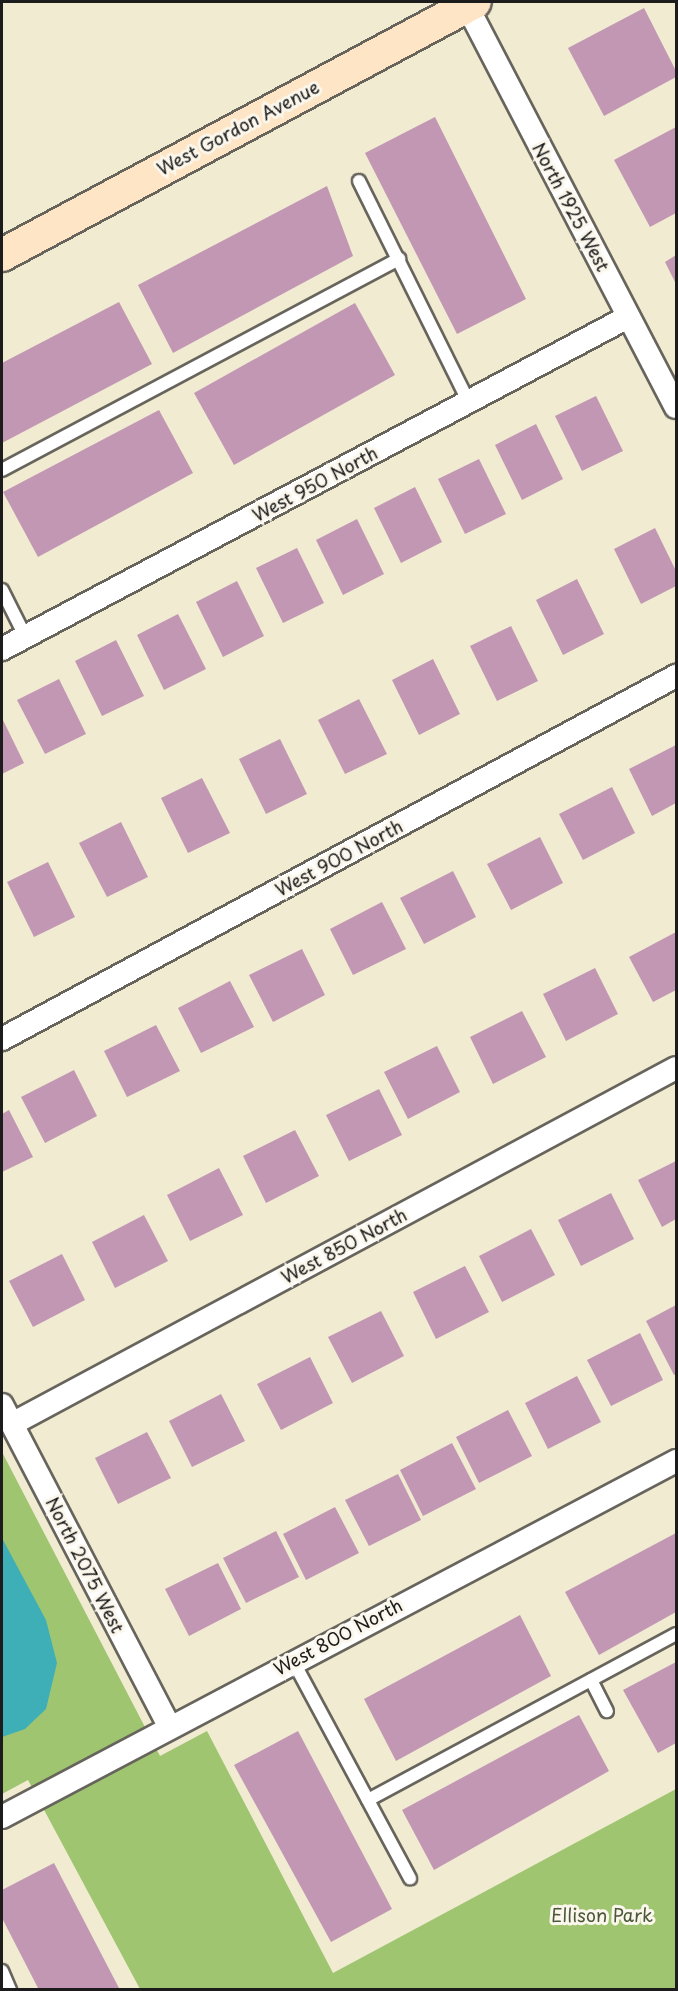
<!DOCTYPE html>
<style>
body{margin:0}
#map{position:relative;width:678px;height:1991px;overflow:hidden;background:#f1ebd2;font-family:"Playpen Sans",sans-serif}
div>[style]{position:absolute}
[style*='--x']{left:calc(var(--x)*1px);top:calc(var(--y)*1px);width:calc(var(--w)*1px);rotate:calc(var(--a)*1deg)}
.green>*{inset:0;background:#9fc570}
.water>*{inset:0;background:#3eafb7}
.building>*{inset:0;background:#c297b3}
.roads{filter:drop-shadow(2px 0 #67645c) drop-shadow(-2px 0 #67645c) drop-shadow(0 2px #67645c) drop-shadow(0 -2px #67645c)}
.service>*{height:12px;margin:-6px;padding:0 6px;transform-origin:6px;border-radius:6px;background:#fff}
.minor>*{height:22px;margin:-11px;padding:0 11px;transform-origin:11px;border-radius:11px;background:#fff}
.secondary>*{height:32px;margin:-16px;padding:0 16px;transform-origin:16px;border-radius:16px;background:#fde5c5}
span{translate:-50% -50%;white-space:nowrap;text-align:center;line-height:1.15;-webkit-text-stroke:6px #fbf7ec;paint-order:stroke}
.street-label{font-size:18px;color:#1c1c1c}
.park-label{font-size:18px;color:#4a5739}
.frame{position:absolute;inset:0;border:3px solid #1c1c1c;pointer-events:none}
</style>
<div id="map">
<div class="green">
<div style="clip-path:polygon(2px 1452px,160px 1756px,207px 1731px,333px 1973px,676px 1789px,676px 1989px,140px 1989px,28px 1780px,2px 1794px)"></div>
</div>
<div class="water">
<div style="clip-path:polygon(2px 1538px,46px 1620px,57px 1663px,46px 1709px,25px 1729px,2px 1737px)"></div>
</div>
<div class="building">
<div style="clip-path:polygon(644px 8px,676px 71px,676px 77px,604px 116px,568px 48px)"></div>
<div style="clip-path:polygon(435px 117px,526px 299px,457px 334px,365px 153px)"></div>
<div style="clip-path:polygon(676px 127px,676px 213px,650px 227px,614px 160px)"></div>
<div style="clip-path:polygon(327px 186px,353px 256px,173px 353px,138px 285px)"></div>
<div style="clip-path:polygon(676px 255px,676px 284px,665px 262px)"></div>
<div style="clip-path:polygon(119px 302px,152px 364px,2px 443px,2px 363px)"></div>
<div style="clip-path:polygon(355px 303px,395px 375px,234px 465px,194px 393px)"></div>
<div style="clip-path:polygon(596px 396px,623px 451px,582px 471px,555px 416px)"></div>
<div style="clip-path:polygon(159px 410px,193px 473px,38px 557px,3px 492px)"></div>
<div style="clip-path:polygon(536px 424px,563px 479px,522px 500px,495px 445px)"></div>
<div style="clip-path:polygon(479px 459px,506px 514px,465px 534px,438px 479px)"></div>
<div style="clip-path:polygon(415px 487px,442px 542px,401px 563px,374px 508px)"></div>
<div style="clip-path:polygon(357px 519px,384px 574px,343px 595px,316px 540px)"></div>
<div style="clip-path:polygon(655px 528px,676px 571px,676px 586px,641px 604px,614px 549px)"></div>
<div style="clip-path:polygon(297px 548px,324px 603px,283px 623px,256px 568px)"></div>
<div style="clip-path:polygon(577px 579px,604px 634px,563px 655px,536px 600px)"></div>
<div style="clip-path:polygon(237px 581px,264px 636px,223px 657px,196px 602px)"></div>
<div style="clip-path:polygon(178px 614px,206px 669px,164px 690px,137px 635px)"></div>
<div style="clip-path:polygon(511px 626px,538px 681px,497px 701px,470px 646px)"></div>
<div style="clip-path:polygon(116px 640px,144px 696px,102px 716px,75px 661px)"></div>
<div style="clip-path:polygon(433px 659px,460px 714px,419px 735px,392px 680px)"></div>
<div style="clip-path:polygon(59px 679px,86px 734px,45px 754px,17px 700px)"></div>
<div style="clip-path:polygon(359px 699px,387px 754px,345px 774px,318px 720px)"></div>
<div style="clip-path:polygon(2px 718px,24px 763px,2px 774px)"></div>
<div style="clip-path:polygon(280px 739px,307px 794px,266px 814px,239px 759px)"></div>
<div style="clip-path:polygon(676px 745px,676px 803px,652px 816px,629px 769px)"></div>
<div style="clip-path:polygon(202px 778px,230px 833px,188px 853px,161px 798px)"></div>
<div style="clip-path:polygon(612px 787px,635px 833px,583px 860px,559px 814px)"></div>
<div style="clip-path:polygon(121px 822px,148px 877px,107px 897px,79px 843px)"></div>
<div style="clip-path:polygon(540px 837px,563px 883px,511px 910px,487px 864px)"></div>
<div style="clip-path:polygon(48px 862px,75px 917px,34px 937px,7px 882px)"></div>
<div style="clip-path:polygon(453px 871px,476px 917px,424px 944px,400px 898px)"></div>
<div style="clip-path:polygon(382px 902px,406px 949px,353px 975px,330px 929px)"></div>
<div style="clip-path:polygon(676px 932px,676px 990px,653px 1002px,629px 957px)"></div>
<div style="clip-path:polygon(302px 949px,325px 995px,273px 1022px,249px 975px)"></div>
<div style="clip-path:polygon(595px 968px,618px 1014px,566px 1041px,543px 994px)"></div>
<div style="clip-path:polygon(230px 981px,254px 1027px,201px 1053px,178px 1008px)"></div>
<div style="clip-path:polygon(522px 1011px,546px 1057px,493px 1084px,470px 1037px)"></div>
<div style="clip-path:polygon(156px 1025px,180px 1071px,127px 1097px,104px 1051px)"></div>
<div style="clip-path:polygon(437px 1046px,460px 1092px,408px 1119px,384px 1072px)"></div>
<div style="clip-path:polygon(74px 1070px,97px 1116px,45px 1143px,21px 1097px)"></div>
<div style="clip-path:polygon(379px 1089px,402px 1135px,349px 1161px,326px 1115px)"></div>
<div style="clip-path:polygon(9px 1110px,33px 1157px,2px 1172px,2px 1114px)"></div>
<div style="clip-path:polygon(295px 1130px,319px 1176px,266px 1203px,243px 1156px)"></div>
<div style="clip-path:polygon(676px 1161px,676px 1219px,662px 1227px,638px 1180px)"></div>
<div style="clip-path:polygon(219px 1168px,243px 1215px,190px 1241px,167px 1195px)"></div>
<div style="clip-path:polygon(611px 1193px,634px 1239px,581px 1266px,558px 1220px)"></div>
<div style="clip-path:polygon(144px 1215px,168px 1261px,115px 1288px,92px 1242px)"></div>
<div style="clip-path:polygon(531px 1229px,555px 1275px,502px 1302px,479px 1256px)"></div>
<div style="clip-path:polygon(62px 1254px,85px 1300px,33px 1327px,9px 1281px)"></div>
<div style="clip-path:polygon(465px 1266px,489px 1312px,436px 1339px,413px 1292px)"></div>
<div style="clip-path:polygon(676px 1305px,676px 1374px,674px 1375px,646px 1321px)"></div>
<div style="clip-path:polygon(381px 1311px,404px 1356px,352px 1383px,328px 1337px)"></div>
<div style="clip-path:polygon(640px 1333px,663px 1380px,611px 1406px,587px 1360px)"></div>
<div style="clip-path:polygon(310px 1357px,333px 1403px,281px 1430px,257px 1384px)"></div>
<div style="clip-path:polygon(577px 1376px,601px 1422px,548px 1449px,525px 1403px)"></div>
<div style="clip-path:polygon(221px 1394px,245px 1441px,192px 1467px,169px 1421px)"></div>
<div style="clip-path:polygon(508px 1410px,532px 1456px,479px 1483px,456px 1437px)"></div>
<div style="clip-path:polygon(147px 1432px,171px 1478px,118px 1504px,95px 1458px)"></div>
<div style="clip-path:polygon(452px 1443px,476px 1489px,423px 1516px,400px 1470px)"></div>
<div style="clip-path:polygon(398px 1474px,421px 1520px,369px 1546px,345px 1500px)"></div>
<div style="clip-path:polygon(335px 1507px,359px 1553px,306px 1580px,283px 1534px)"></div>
<div style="clip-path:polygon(276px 1531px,299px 1577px,246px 1603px,223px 1558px)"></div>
<div style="clip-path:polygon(676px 1533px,676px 1612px,599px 1655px,565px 1592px)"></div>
<div style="clip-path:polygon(218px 1563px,241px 1609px,189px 1636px,165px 1589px)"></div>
<div style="clip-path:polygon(520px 1615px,551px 1676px,396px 1761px,364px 1699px)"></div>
<div style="clip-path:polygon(676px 1662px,676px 1743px,658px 1753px,623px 1690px)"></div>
<div style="clip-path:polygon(579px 1715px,609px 1771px,434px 1870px,402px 1810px)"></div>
<div style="clip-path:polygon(298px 1731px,392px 1909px,331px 1942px,234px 1765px)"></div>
<div style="clip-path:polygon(54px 1863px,120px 1990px,39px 1990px,2px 1918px,2px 1890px)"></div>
</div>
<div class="roads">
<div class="service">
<div style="--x:359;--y:181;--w:248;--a:63.6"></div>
<div style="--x:2;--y:470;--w:450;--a:-28"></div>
<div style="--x:2;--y:590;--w:51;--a:63.4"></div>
<div style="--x:293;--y:1661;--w:247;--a:61.7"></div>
<div style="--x:591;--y:1680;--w:35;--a:63"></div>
<div style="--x:368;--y:1800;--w:350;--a:-28.3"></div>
<div style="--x:2;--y:1971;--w:21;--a:67"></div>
</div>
<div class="minor">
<div style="--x:467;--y:6;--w:452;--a:62.5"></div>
<div style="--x:2;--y:649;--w:709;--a:-27.94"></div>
<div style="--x:2;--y:1039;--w:766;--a:-28.31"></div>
<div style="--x:2;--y:1405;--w:362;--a:62.5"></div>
<div style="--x:12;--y:1424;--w:753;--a:-28.2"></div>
<div style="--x:2;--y:1817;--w:762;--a:-27.84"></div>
</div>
<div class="secondary">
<div style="--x:2;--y:255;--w:536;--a:-28.14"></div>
</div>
</div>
<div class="street-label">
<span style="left:238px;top:128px;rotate:-28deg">West Gordon Avenue</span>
<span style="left:571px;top:207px;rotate:62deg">North 1925 West</span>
<span style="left:315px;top:484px;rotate:-28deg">West 950 North</span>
<span style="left:339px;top:858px;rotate:-28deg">West 900 North</span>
<span style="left:344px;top:1246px;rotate:-28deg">West 850 North</span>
<span style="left:85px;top:1565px;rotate:63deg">North 2075 West</span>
<span style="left:338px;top:1637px;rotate:-28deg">West 800 North</span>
</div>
<div class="park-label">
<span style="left:602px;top:1915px">Ellison Park</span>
</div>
<div class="frame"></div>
</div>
